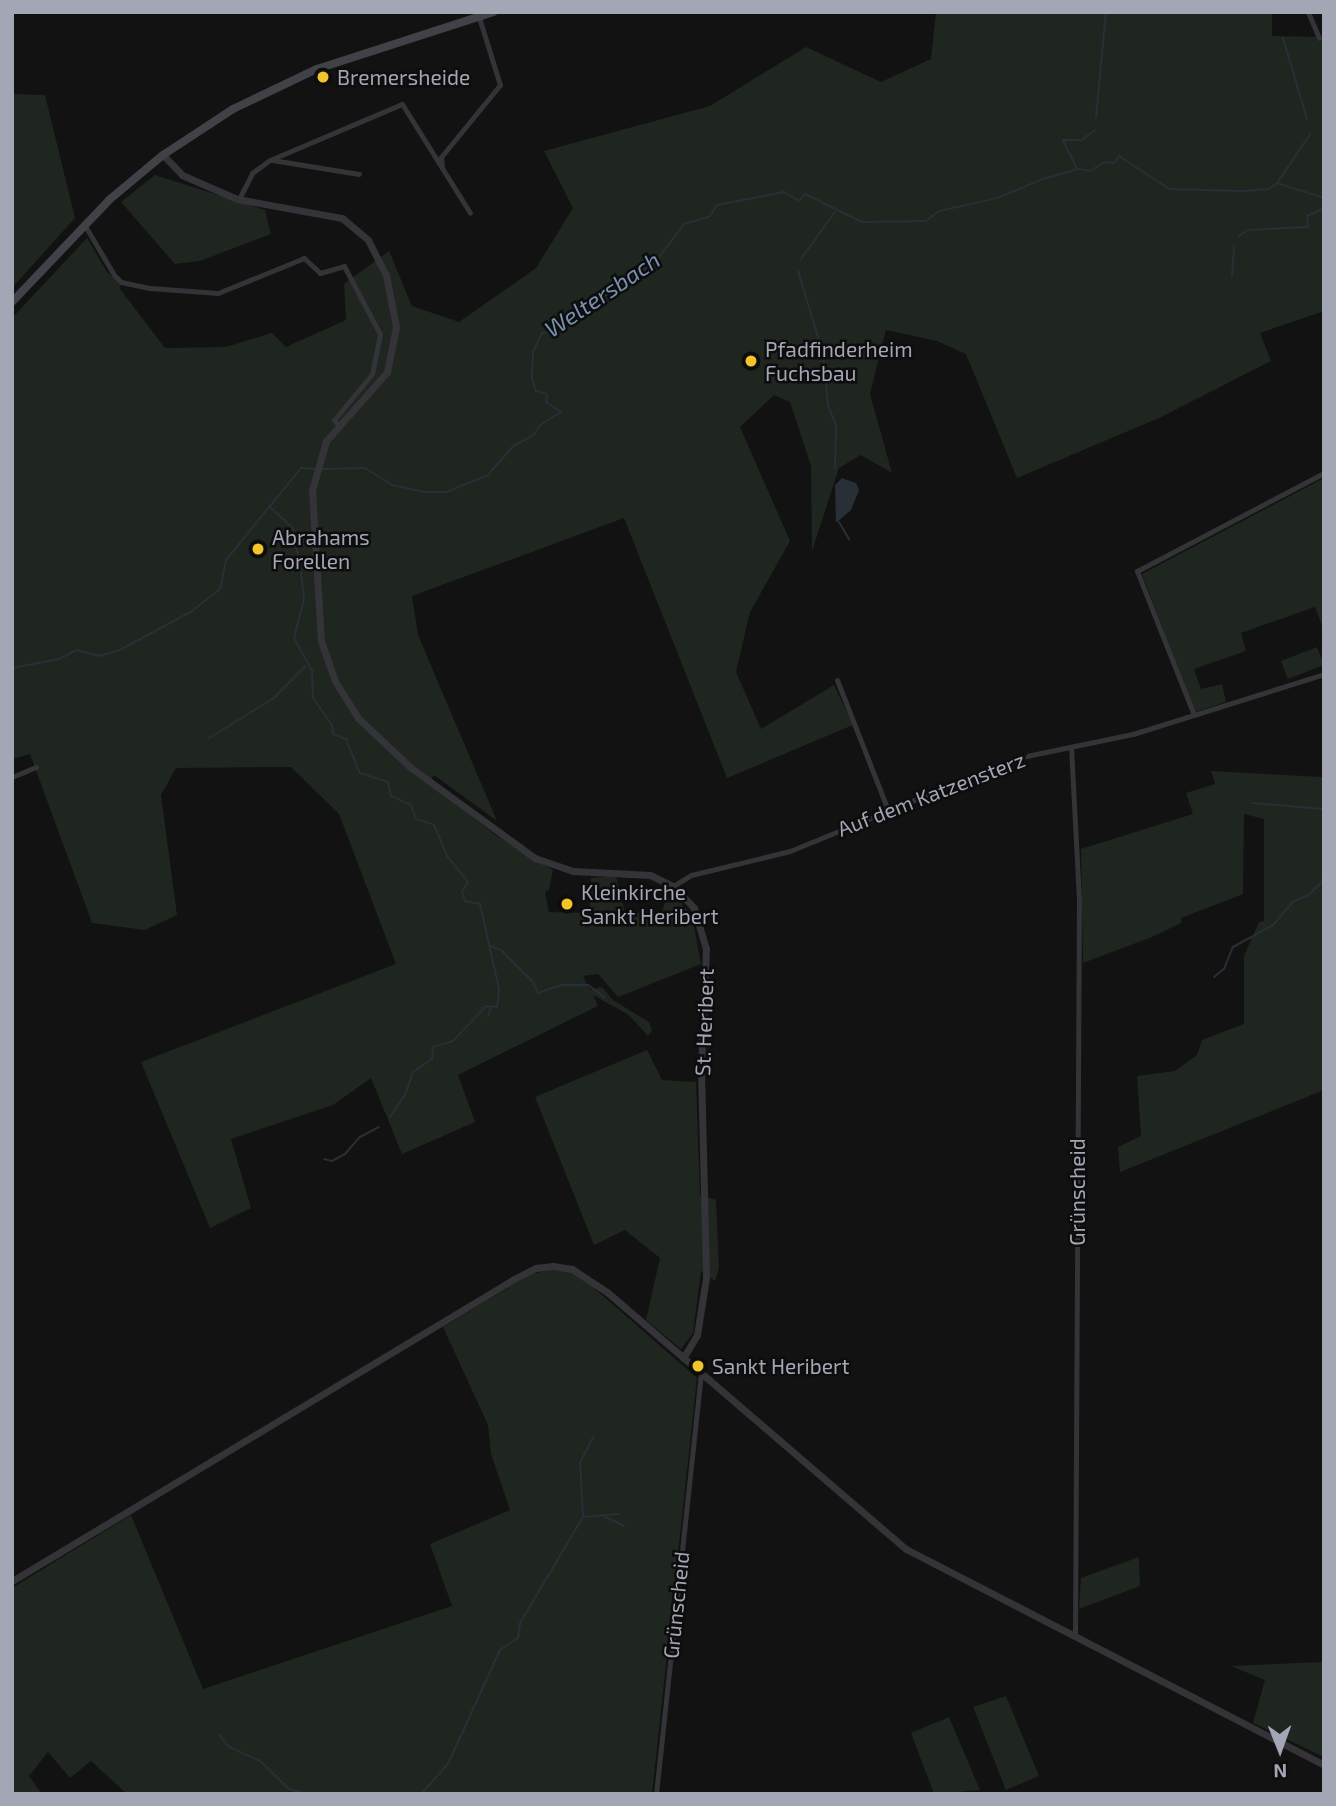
<!DOCTYPE html>
<meta charset="utf-8">
<style>
body{margin:0}
#map{position:relative;width:1336px;height:1806px;overflow:hidden;background:#121213;font-family:"Exo 2",sans-serif}
div>[style]{position:absolute}
[style*='--x']{left:calc(var(--x)*1px);top:calc(var(--y)*1px);width:calc(var(--w)*1px);rotate:calc(var(--a)*1deg)}
.green>*{inset:0;background:#1e261f}
.water>*{inset:0;background:#282f37}
.stream>*{height:2px;margin:-1px;padding:0 1px;transform-origin:1px;border-radius:1px;background:#282f37}
.minor>*{height:5px;margin:-2.5px;padding:0 2.5px;transform-origin:2.5px;border-radius:2.5px;background:#333338}
.tertiary>*{height:7px;margin:-3.5px;padding:0 3.5px;transform-origin:3.5px;border-radius:3.5px;background:#333338}
.secondary>*{height:8px;margin:-4px;padding:0 4px;transform-origin:4px;border-radius:4px;background:#414248}
.dots>*{width:19px;height:19px;translate:-50% -50%;box-sizing:border-box;border:4px solid #0d0d0e;border-radius:50%}
span{translate:-50% -50%;white-space:nowrap;text-align:center;line-height:1.15;-webkit-text-stroke:5px #0d0d0e;paint-order:stroke}
.poi-label{font-size:21px;color:#a3a6b4}
.left{translate:0 -50%;text-align:left}
.street-label{font-size:21px;color:#a3a6b4}
.water-label{font-size:23px;color:#7991b0;font-style:italic}
.frame{position:absolute;inset:0;border:14px solid #a3a6b4;pointer-events:none}
.north{position:absolute;left:1245px;top:1715px;width:70px;height:70px;-webkit-text-stroke:5px #0d0d0e;paint-order:stroke;rotate:179deg;font-size:19px;font-weight:700;line-height:28px;text-align:center;color:#a3a6b4}
.north::after{content:'';display:block;margin:auto;width:24px;height:32px;background:#a3a6b4;clip-path:polygon(50% 0,100% 100%,50% 72%,0 100%)}
</style>
<div id="map">
<div class="green">
<div style="clip-path:polygon(936px 12px,1272px 12px,1272px 36px,1324px 37px,1324px 311px,1260px 333px,1271px 361px,1159px 418px,1017px 478px,966px 354px,937px 341px,886px 330px,870px 394px,892px 473px,861px 455px,839px 468px,812px 551px,811px 466px,790px 402px,774px 395px,740px 427px,790px 541px,750px 612px,736px 672px,761px 729px,834px 685px,853px 725px,727px 778px,624px 518px,412px 596px,418px 635px,497px 821px,434px 775px,428px 783px,497px 836px,553px 870px,549px 890px,545px 892px,549px 912px,589px 913px,591px 878px,616px 876px,625px 913px,662px 912px,669px 888px,692px 916px,701px 964px,618px 997px,598px 974px,583px 976px,590px 990px,602px 987px,613px 1000px,649px 1022px,652px 1030px,648px 1036px,629px 1015px,593px 995px,598px 1006px,458px 1075px,475px 1122px,402px 1154px,371px 1078px,333px 1105px,231px 1139px,251px 1208px,210px 1228px,141px 1062px,396px 964px,339px 814px,291px 767px,176px 768px,161px 795px,177px 915px,145px 930px,92px 923px,30px 754px,12px 759px,12px 318px,87px 238px,107px 272px,121px 284px,120px 289px,165px 348px,226px 347px,272px 333px,286px 347px,346px 320px,344px 284px,389px 251px,412px 306px,459px 322px,536px 268px,573px 208px,544px 151px,710px 106px,806px 47px,881px 82px,931px 59px)"></div>
<div style="clip-path:polygon(12px 94px,45px 95px,75px 218px,12px 288px)"></div>
<div style="clip-path:polygon(155px 175px,265px 210px,271px 234px,200px 261px,175px 264px,121px 202px)"></div>
<div style="clip-path:polygon(1324px 478px,1324px 631px,1315px 607px,1241px 633px,1246px 651px,1194px 669px,1201px 689px,1222px 684px,1226px 702px,1195px 712px,1142px 574px)"></div>
<div style="clip-path:polygon(1317px 647px,1324px 665px,1288px 679px,1281px 661px)"></div>
<div style="clip-path:polygon(1211px 771px,1324px 777px,1324px 1090px,1120px 1172px,1118px 1147px,1141px 1136px,1137px 1076px,1175px 1071px,1197px 1055px,1202px 1040px,1244px 1024px,1244px 956px,1259px 922px,1264px 921px,1264px 819px,1244px 814px,1243px 894px,1181px 918px,1181px 923px,1152px 937px,1083px 963px,1081px 849px,1193px 814px,1186px 793px,1215px 784px)"></div>
<div style="clip-path:polygon(647px 1050px,662px 1080px,696px 1082px,700px 1195px,716px 1200px,719px 1268px,715px 1281px,701px 1271px,693px 1333px,681px 1349px,646px 1320px,660px 1258px,625px 1230px,594px 1245px,535px 1097px)"></div>
<div style="clip-path:polygon(551px 1270px,567px 1271px,586px 1281px,697px 1378px,652px 1794px,127px 1794px,91px 1761px,70px 1778px,48px 1752px,29px 1776px,42px 1794px,12px 1794px,12px 1588px,131px 1515px,203px 1689px,452px 1606px,430px 1544px,510px 1510px,491px 1454px,488px 1425px,443px 1327px,531px 1274px)"></div>
<div style="clip-path:polygon(1139px 1557px,1140px 1586px,1079px 1609px,1081px 1578px)"></div>
<div style="clip-path:polygon(1324px 1662px,1324px 1757px,1253px 1723px,1265px 1680px,1231px 1666px)"></div>
<div style="clip-path:polygon(1006px 1696px,1039px 1776px,1006px 1790px,973px 1707px)"></div>
<div style="clip-path:polygon(949px 1717px,980px 1790px,934px 1794px,911px 1733px)"></div>
</div>
<div class="water">
<div style="clip-path:polygon(842px 478px,856px 483px,859px 490px,851px 510px,836px 523px,835px 485px)"></div>
</div>
<div class="stream">
<div style="--x:1283;--y:38;--w:84;--a:73.5"></div>
<div style="--x:1096;--y:117;--w:105;--a:-84.6"></div>
<div style="--x:1077;--y:169;--w:32;--a:-116"></div>
<div style="--x:1063;--y:140;--w:19;--a:0"></div>
<div style="--x:1082;--y:140;--w:16;--a:-38"></div>
<div style="--x:1277;--y:183;--w:60;--a:-55.8"></div>
<div style="--x:1238;--y:237;--w:11;--a:-38"></div>
<div style="--x:1247;--y:230;--w:61;--a:-2.8"></div>
<div style="--x:1308;--y:227;--w:11;--a:-95"></div>
<div style="--x:1307;--y:216;--w:19;--a:-25"></div>
<div style="--x:801;--y:259;--w:58;--a:-54.1"></div>
<div style="--x:798;--y:271;--w:87;--a:73.2"></div>
<div style="--x:823;--y:354;--w:52;--a:84.5"></div>
<div style="--x:828;--y:406;--w:21;--a:67"></div>
<div style="--x:836;--y:425;--w:43;--a:91.3"></div>
<div style="--x:1232;--y:276;--w:29;--a:-86"></div>
<div style="--x:322;--y:469;--w:43;--a:-1.3"></div>
<div style="--x:365;--y:468;--w:32;--a:32"></div>
<div style="--x:392;--y:485;--w:33;--a:12"></div>
<div style="--x:424;--y:492;--w:22;--a:0"></div>
<div style="--x:446;--y:492;--w:45;--a:-22"></div>
<div style="--x:488;--y:475;--w:38;--a:-49"></div>
<div style="--x:513;--y:446;--w:24;--a:-28"></div>
<div style="--x:534;--y:435;--w:12;--a:-59"></div>
<div style="--x:540;--y:425;--w:25;--a:-32"></div>
<div style="--x:561;--y:412;--w:18;--a:-146"></div>
<div style="--x:546;--y:402;--w:8;--a:-83"></div>
<div style="--x:547;--y:394;--w:11;--a:-165"></div>
<div style="--x:536;--y:391;--w:13;--a:-108"></div>
<div style="--x:532;--y:379;--w:28;--a:-88"></div>
<div style="--x:533;--y:351;--w:20;--a:-63"></div>
<div style="--x:542;--y:333;--w:9;--a:-6"></div>
<div style="--x:551;--y:332;--w:16;--a:-55"></div>
<div style="--x:560;--y:319;--w:24;--a:-24"></div>
<div style="--x:582;--y:309;--w:11;--a:-68"></div>
<div style="--x:586;--y:299;--w:13;--a:0"></div>
<div style="--x:599;--y:299;--w:65;--a:-32.5"></div>
<div style="--x:654;--y:264;--w:50;--a:-53.1"></div>
<div style="--x:684;--y:224;--w:26;--a:-16"></div>
<div style="--x:709;--y:217;--w:14;--a:-56"></div>
<div style="--x:717;--y:205;--w:68;--a:-11"></div>
<div style="--x:784;--y:192;--w:17;--a:31"></div>
<div style="--x:799;--y:201;--w:9;--a:-49"></div>
<div style="--x:805;--y:194;--w:64;--a:26.2"></div>
<div style="--x:862;--y:222;--w:64;--a:-0.9"></div>
<div style="--x:926;--y:221;--w:16;--a:-38"></div>
<div style="--x:939;--y:211;--w:59;--a:-12.6"></div>
<div style="--x:997;--y:198;--w:50;--a:-22.4"></div>
<div style="--x:1043;--y:179;--w:36;--a:-16"></div>
<div style="--x:1078;--y:169;--w:12;--a:9"></div>
<div style="--x:1090;--y:171;--w:17;--a:-31"></div>
<div style="--x:1105;--y:162;--w:9;--a:6"></div>
<div style="--x:1114;--y:163;--w:9;--a:-54"></div>
<div style="--x:1119;--y:156;--w:60;--a:33.4"></div>
<div style="--x:1169;--y:189;--w:73;--a:1.6"></div>
<div style="--x:1242;--y:191;--w:27;--a:-4"></div>
<div style="--x:1269;--y:189;--w:10;--a:-37"></div>
<div style="--x:1277;--y:183;--w:49;--a:17.7"></div>
<div style="--x:269;--y:506;--w:33;--a:43"></div>
<div style="--x:293;--y:528;--w:35;--a:80"></div>
<div style="--x:839;--y:522;--w:20;--a:60"></div>
<div style="--x:300;--y:565;--w:34;--a:83"></div>
<div style="--x:304;--y:599;--w:40;--a:104.4"></div>
<div style="--x:294;--y:638;--w:38;--a:61"></div>
<div style="--x:312;--y:671;--w:27;--a:88"></div>
<div style="--x:313;--y:698;--w:33;--a:55"></div>
<div style="--x:332;--y:725;--w:9;--a:84"></div>
<div style="--x:333;--y:734;--w:14;--a:21"></div>
<div style="--x:346;--y:739;--w:37;--a:68"></div>
<div style="--x:360;--y:773;--w:29;--a:18"></div>
<div style="--x:388;--y:782;--w:14;--a:78"></div>
<div style="--x:391;--y:796;--w:22;--a:24"></div>
<div style="--x:411;--y:805;--w:15;--a:70"></div>
<div style="--x:416;--y:819;--w:19;--a:18"></div>
<div style="--x:434;--y:825;--w:34;--a:67"></div>
<div style="--x:447;--y:856;--w:33;--a:51"></div>
<div style="--x:468;--y:882;--w:12;--a:121"></div>
<div style="--x:462;--y:892;--w:9;--a:72"></div>
<div style="--x:465;--y:901;--w:15;--a:11"></div>
<div style="--x:480;--y:904;--w:87;--a:77.4"></div>
<div style="--x:499;--y:989;--w:18;--a:96"></div>
<div style="--x:497;--y:1007;--w:11;--a:-175"></div>
<div style="--x:486;--y:1006;--w:48;--a:133.3"></div>
<div style="--x:453;--y:1041;--w:21;--a:163"></div>
<div style="--x:433;--y:1047;--w:12;--a:95"></div>
<div style="--x:432;--y:1059;--w:23;--a:146"></div>
<div style="--x:413;--y:1072;--w:24;--a:109"></div>
<div style="--x:405;--y:1095;--w:27;--a:124"></div>
<div style="--x:12;--y:668;--w:48;--a:-10.8"></div>
<div style="--x:59;--y:659;--w:20;--a:-27"></div>
<div style="--x:77;--y:650;--w:23;--a:15"></div>
<div style="--x:99;--y:656;--w:22;--a:-16"></div>
<div style="--x:120;--y:650;--w:82;--a:-28.4"></div>
<div style="--x:192;--y:611;--w:36;--a:-38"></div>
<div style="--x:220;--y:589;--w:30;--a:-78"></div>
<div style="--x:226;--y:560;--w:119;--a:-50.8"></div>
<div style="--x:301;--y:468;--w:15;--a:4"></div>
<div style="--x:209;--y:738;--w:76;--a:-31.6"></div>
<div style="--x:274;--y:698;--w:45;--a:-45.9"></div>
<div style="--x:1252;--y:803;--w:72;--a:4.8"></div>
<div style="--x:490;--y:946;--w:12;--a:20"></div>
<div style="--x:501;--y:950;--w:45;--a:45"></div>
<div style="--x:533;--y:982;--w:12;--a:66"></div>
<div style="--x:538;--y:993;--w:24;--a:-19"></div>
<div style="--x:561;--y:985;--w:27;--a:0"></div>
<div style="--x:588;--y:985;--w:21;--a:37"></div>
<div style="--x:1214;--y:977;--w:13;--a:-39"></div>
<div style="--x:1224;--y:969;--w:24;--a:-68"></div>
<div style="--x:1233;--y:947;--w:46;--a:-28.8"></div>
<div style="--x:1273;--y:925;--w:32;--a:-49"></div>
<div style="--x:1294;--y:901;--w:14;--a:-21"></div>
<div style="--x:1307;--y:896;--w:21;--a:-43"></div>
<div style="--x:1322;--y:882;--w:12;--a:-81"></div>
<div style="--x:488;--y:1016;--w:9;--a:-69"></div>
<div style="--x:324;--y:1159;--w:8;--a:14"></div>
<div style="--x:332;--y:1161;--w:15;--a:-28"></div>
<div style="--x:345;--y:1154;--w:23;--a:-49"></div>
<div style="--x:360;--y:1137;--w:21;--a:-28"></div>
<div style="--x:583;--y:1516;--w:53;--a:-93.2"></div>
<div style="--x:580;--y:1463;--w:30;--a:-63"></div>
<div style="--x:604;--y:1516;--w:22;--a:27"></div>
<div style="--x:219;--y:1735;--w:16;--a:50"></div>
<div style="--x:229;--y:1747;--w:34;--a:24"></div>
<div style="--x:260;--y:1761;--w:40;--a:44"></div>
<div style="--x:289;--y:1789;--w:20;--a:15"></div>
<div style="--x:421;--y:1794;--w:40;--a:-48"></div>
<div style="--x:448;--y:1764;--w:125;--a:-65.5"></div>
<div style="--x:500;--y:1650;--w:22;--a:-34"></div>
<div style="--x:518;--y:1638;--w:15;--a:-82"></div>
<div style="--x:520;--y:1623;--w:123;--a:-59.3"></div>
<div style="--x:583;--y:1517;--w:37;--a:-5"></div>
</div>
<div class="minor">
<div style="--x:1308;--y:12;--w:28;--a:67"></div>
<div style="--x:272;--y:160;--w:88;--a:9.1"></div>
<div style="--x:442;--y:168;--w:11;--a:-95"></div>
<div style="--x:441;--y:157;--w:93;--a:-50.7"></div>
<div style="--x:500;--y:85;--w:71;--a:-107.2"></div>
<div style="--x:239;--y:199;--w:29;--a:-63"></div>
<div style="--x:252;--y:173;--w:22;--a:-36"></div>
<div style="--x:270;--y:160;--w:143;--a:-23"></div>
<div style="--x:402;--y:104;--w:128;--a:58"></div>
<div style="--x:84;--y:224;--w:59;--a:59.5"></div>
<div style="--x:114;--y:275;--w:10;--a:45"></div>
<div style="--x:121;--y:282;--w:30;--a:12"></div>
<div style="--x:150;--y:288;--w:68;--a:4.2"></div>
<div style="--x:218;--y:293;--w:93;--a:-22.1"></div>
<div style="--x:304;--y:258;--w:22;--a:43"></div>
<div style="--x:320;--y:273;--w:25;--a:-16"></div>
<div style="--x:344;--y:266;--w:77;--a:62.1"></div>
<div style="--x:380;--y:334;--w:41;--a:101.3"></div>
<div style="--x:372;--y:374;--w:60;--a:129.6"></div>
<div style="--x:334;--y:420;--w:8;--a:50"></div>
<div style="--x:837;--y:680;--w:140;--a:68.6"></div>
<div style="--x:1194;--y:715;--w:155;--a:-111.6"></div>
<div style="--x:1137;--y:571;--w:211;--a:-27.7"></div>
<div style="--x:1071;--y:747;--w:151;--a:87"></div>
<div style="--x:1079;--y:898;--w:739;--a:90.31"></div>
<div style="--x:12;--y:777;--w:26;--a:-23"></div>
<div style="--x:673;--y:886;--w:21;--a:-31"></div>
<div style="--x:691;--y:875;--w:102;--a:-13.6"></div>
<div style="--x:790;--y:851;--w:245;--a:-22.3"></div>
<div style="--x:1017;--y:758;--w:118;--a:-11.7"></div>
<div style="--x:1133;--y:734;--w:200;--a:-17.4"></div>
<div style="--x:656;--y:1794;--w:421;--a:-83.9"></div>
</div>
<div class="tertiary">
<div style="--x:163;--y:155;--w:28;--a:46"></div>
<div style="--x:182;--y:175;--w:60;--a:23.6"></div>
<div style="--x:237;--y:199;--w:107;--a:10.3"></div>
<div style="--x:342;--y:218;--w:34;--a:40"></div>
<div style="--x:368;--y:240;--w:39;--a:63"></div>
<div style="--x:386;--y:275;--w:53;--a:79.1"></div>
<div style="--x:396;--y:327;--w:46;--a:101.3"></div>
<div style="--x:387;--y:372;--w:92;--a:131.5"></div>
<div style="--x:326;--y:441;--w:51;--a:105.9"></div>
<div style="--x:312;--y:490;--w:151;--a:86.6"></div>
<div style="--x:321;--y:641;--w:42;--a:70.7"></div>
<div style="--x:335;--y:681;--w:44;--a:58.1"></div>
<div style="--x:358;--y:718;--w:71;--a:43.3"></div>
<div style="--x:410;--y:767;--w:155;--a:36.1"></div>
<div style="--x:535;--y:858;--w:40;--a:18.9"></div>
<div style="--x:573;--y:871;--w:77;--a:3"></div>
<div style="--x:650;--y:875;--w:25;--a:26"></div>
<div style="--x:673;--y:886;--w:30;--a:46"></div>
<div style="--x:694;--y:908;--w:43;--a:73.7"></div>
<div style="--x:706;--y:949;--w:121;--a:92.4"></div>
<div style="--x:701;--y:1070;--w:208;--a:88.6"></div>
<div style="--x:706;--y:1278;--w:58;--a:99"></div>
<div style="--x:697;--y:1335;--w:27;--a:121"></div>
<div style="--x:12;--y:1581;--w:586;--a:-31.03"></div>
<div style="--x:514;--y:1279;--w:25;--a:-27"></div>
<div style="--x:536;--y:1268;--w:17;--a:-7"></div>
<div style="--x:553;--y:1266;--w:19;--a:9"></div>
<div style="--x:572;--y:1269;--w:42;--a:33.3"></div>
<div style="--x:607;--y:1292;--w:394;--a:40.7"></div>
<div style="--x:906;--y:1549;--w:471;--a:27.3"></div>
</div>
<div class="secondary">
<div style="--x:12;--y:302;--w:141;--a:-46.4"></div>
<div style="--x:109;--y:200;--w:70;--a:-39.8"></div>
<div style="--x:163;--y:155;--w:84;--a:-33.3"></div>
<div style="--x:233;--y:109;--w:93;--a:-25.5"></div>
<div style="--x:317;--y:69;--w:185;--a:-17.9"></div>
</div>
<div class="dots">
<div style="left:323px;top:77px;background:#f3c42a"></div>
<div style="left:751px;top:361px;background:#f3c42a"></div>
<div style="left:258px;top:549px;background:#f3c42a"></div>
<div style="left:567px;top:904px;background:#f3c42a"></div>
<div style="left:698px;top:1366px;background:#f3c42a"></div>
</div>
<div class="poi-label">
<span class="left" style="left:337px;top:77px">Bremersheide</span>
<span class="left" style="left:765px;top:361px">Pfadfinderheim<br>Fuchsbau</span>
<span class="left" style="left:272px;top:549px">Abrahams<br>Forellen</span>
<span class="left" style="left:581px;top:904px">Kleinkirche<br>Sankt Heribert</span>
<span class="left" style="left:712px;top:1366px">Sankt Heribert</span>
</div>
<div class="street-label">
<span style="left:931px;top:794px;rotate:-21deg">Auf dem Katzensterz</span>
<span style="left:704px;top:1022px;rotate:-88deg">St. Heribert</span>
<span style="left:1077px;top:1192px;rotate:-90deg">Grünscheid</span>
<span style="left:676px;top:1605px;rotate:-84deg">Grünscheid</span>
</div>
<div class="water-label">
<span style="left:602px;top:294px;rotate:-34deg">Weltersbach</span>
</div>
<div class="frame"></div>
<div class="north">N</div>
</div>
